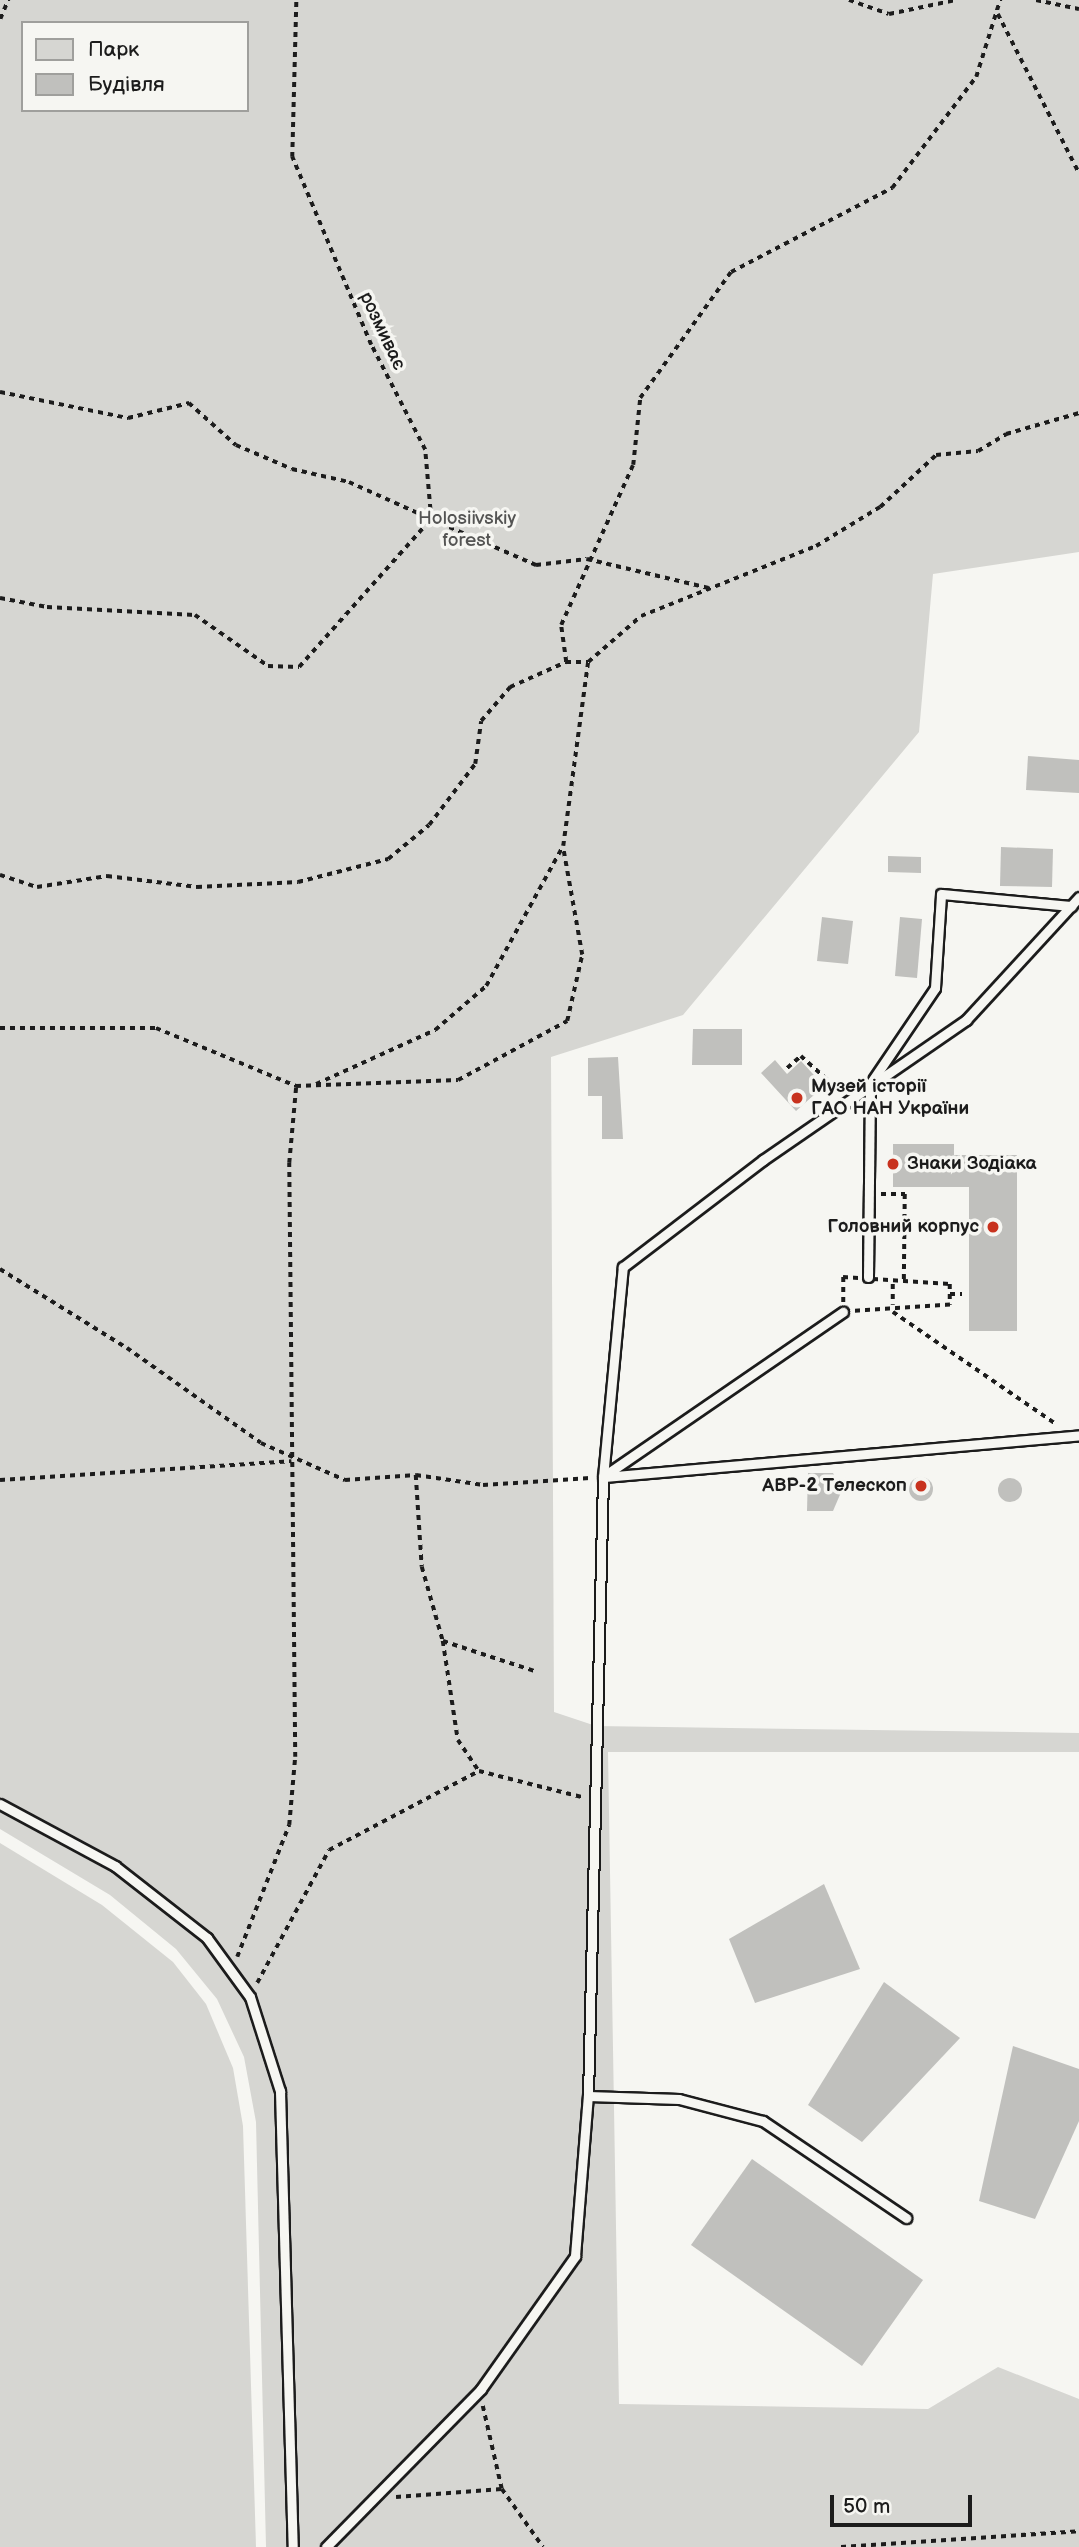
<!DOCTYPE html>
<meta charset="utf-8">
<style>
body{margin:0}
#map{position:relative;width:1079px;height:2547px;overflow:hidden;background:#f6f6f2;font-family:"Balsamiq Sans",sans-serif}
div>[style]{position:absolute}
[style*='--x']{left:calc(var(--x)*1px);top:calc(var(--y)*1px);width:calc(var(--w)*1px);rotate:calc(var(--a)*1deg)}
.green>*{inset:0;background:#d6d6d2}
.building>*{inset:0;background:#c0c0bd}
.round{border-radius:50%}
.path>*{height:3.5px;margin-top:-1.75px;transform-origin:0;background:repeating-linear-gradient(90deg,#1c1c1c 0 5px,transparent 0 10px)}
.roads{filter:drop-shadow(2px 0 #1c1c1c) drop-shadow(-2px 0 #1c1c1c) drop-shadow(0 2px #1c1c1c) drop-shadow(0 -2px #1c1c1c)}
.lane>*{height:9px;margin:-4.5px;padding:0 4.5px;transform-origin:4.5px;border-radius:4.5px;background:#f6f6f2}
.dots>*{width:19px;height:19px;translate:-50% -50%;box-sizing:border-box;border:4px solid #f6f6f2;border-radius:50%}
span{translate:-50% -50%;white-space:nowrap;text-align:center;line-height:1.15;-webkit-text-stroke:7px #f6f6f2;paint-order:stroke}
.street-label{font-size:19px;color:#1c1c1c}
.park-label{font-size:19px;color:#545453}
.poi-label{font-size:19px;color:#1c1c1c;font-weight:700}
.left{translate:0 -50%;text-align:left}
.right{translate:-100% -50%;text-align:right}
.legend{position:absolute;left:21px;top:21px;width:228px;height:91px;box-sizing:border-box;background:#f6f6f2;border:2px solid #9f9f9c;margin:0;padding:9px 12px;list-style:none;font-size:21px;color:#1c1c1c}
.legend li{display:flex;align-items:center;gap:14px;height:35px}
.legend b{width:35px;border:2px solid #9f9f9c}
.scale{position:absolute;left:830px;top:2495px;width:142px;height:32px;box-sizing:border-box;border:4px solid #1c1c1c;border-top:0;padding-left:9px;font-size:21px;line-height:24px;white-space:nowrap;color:#1c1c1c;-webkit-text-stroke:5px #f6f6f2;paint-order:stroke}
</style>
<div id="map">
<div class="green">
<div style="clip-path:polygon(evenodd,0 0,1079px 0,1079px 552px,933px 574px,919px 732px,683px 1015px,551px 1057px,554px 1712px,596px 1726px,1079px 1733px,1079px 1752px,608px 1752px,619px 2404px,928px 2409px,998px 2367px,1079px 2399px,1079px 2547px,266px 2547px,256px 2122px,244px 2057px,217px 1999px,176px 1949px,110px 1895px,0 1829px,0 0,23px 23px,247px 23px,247px 110px,23px 110px,23px 23px)"></div>
<div style="clip-path:polygon(0 1843px,102px 1905px,173px 1962px,206px 2004px,233px 2068px,243px 2126px,256px 2547px,0 2547px)"></div>
</div>
<div class="building">
<div style="clip-path:polygon(1028px 756px,1079px 760px,1079px 793px,1026px 790px)"></div>
<div style="clip-path:polygon(1001px 847px,1053px 849px,1052px 887px,1000px 886px)"></div>
<div style="clip-path:polygon(888px 856px,921px 857px,921px 873px,888px 872px)"></div>
<div style="clip-path:polygon(822px 917px,853px 921px,848px 964px,817px 961px)"></div>
<div style="clip-path:polygon(900px 917px,922px 919px,917px 978px,895px 976px)"></div>
<div style="clip-path:polygon(693px 1029px,742px 1029px,742px 1065px,692px 1065px)"></div>
<div style="clip-path:polygon(618px 1057px,623px 1139px,602px 1139px,602px 1096px,588px 1096px,588px 1058px)"></div>
<div style="clip-path:polygon(775px 1060px,787px 1074px,801px 1061px,824px 1086px,796px 1111px,761px 1073px)"></div>
<div style="clip-path:polygon(893px 1144px,954px 1144px,954px 1155px,1017px 1155px,1017px 1331px,969px 1331px,969px 1187px,893px 1187px)"></div>
<div style="clip-path:polygon(808px 1473px,833px 1473px,842px 1490px,833px 1511px,807px 1511px)"></div>
<div class="round" style="left:909px;top:1477px;width:24px;height:24px"></div>
<div class="round" style="left:998px;top:1478px;width:24px;height:24px"></div>
<div style="clip-path:polygon(824px 1884px,860px 1969px,755px 2003px,729px 1939px)"></div>
<div style="clip-path:polygon(884px 1982px,960px 2038px,862px 2142px,808px 2105px)"></div>
<div style="clip-path:polygon(1013px 2046px,1079px 2069px,1079px 2121px,1035px 2219px,979px 2201px)"></div>
<div style="clip-path:polygon(752px 2159px,923px 2280px,862px 2366px,691px 2245px)"></div>
</div>
<div class="path">
<div style="--x:849;--y:0;--w:42;--a:19.3"></div>
<div style="--x:889;--y:14;--w:68;--a:-11.8"></div>
<div style="--x:1036;--y:0;--w:44;--a:11.8"></div>
<div style="--x:998;--y:14;--w:178;--a:63"></div>
<div style="--x:0;--y:19;--w:21;--a:-67"></div>
<div style="--x:0;--y:392;--w:131;--a:11.5"></div>
<div style="--x:128;--y:418;--w:63;--a:-13.8"></div>
<div style="--x:189;--y:403;--w:63;--a:41.8"></div>
<div style="--x:236;--y:445;--w:61;--a:23.2"></div>
<div style="--x:292;--y:469;--w:58;--a:12.8"></div>
<div style="--x:349;--y:482;--w:90;--a:24.3"></div>
<div style="--x:431;--y:519;--w:69;--a:-95"></div>
<div style="--x:425;--y:450;--w:118;--a:-117.2"></div>
<div style="--x:371;--y:345;--w:204;--a:-112.8"></div>
<div style="--x:292;--y:157;--w:157;--a:-88.5"></div>
<div style="--x:0;--y:598;--w:48;--a:10.8"></div>
<div style="--x:47;--y:607;--w:148;--a:3.1"></div>
<div style="--x:195;--y:615;--w:89;--a:34.9"></div>
<div style="--x:268;--y:666;--w:31;--a:2"></div>
<div style="--x:299;--y:667;--w:198;--a:-48.3"></div>
<div style="--x:431;--y:519;--w:115;--a:23.7"></div>
<div style="--x:536;--y:565;--w:51;--a:-6.7"></div>
<div style="--x:587;--y:559;--w:125;--a:13.4"></div>
<div style="--x:566;--y:662;--w:37;--a:-98"></div>
<div style="--x:561;--y:625;--w:175;--a:-65.8"></div>
<div style="--x:633;--y:465;--w:67;--a:-84"></div>
<div style="--x:640;--y:398;--w:155;--a:-54.2"></div>
<div style="--x:731;--y:272;--w:182;--a:-27.6"></div>
<div style="--x:892;--y:188;--w:139;--a:-52.9"></div>
<div style="--x:976;--y:77;--w:81;--a:-72.7"></div>
<div style="--x:0;--y:875;--w:39;--a:18"></div>
<div style="--x:37;--y:887;--w:71;--a:-8.9"></div>
<div style="--x:107;--y:876;--w:91;--a:7"></div>
<div style="--x:197;--y:887;--w:101;--a:-2.8"></div>
<div style="--x:298;--y:882;--w:93;--a:-14.3"></div>
<div style="--x:388;--y:859;--w:53;--a:-39.7"></div>
<div style="--x:429;--y:825;--w:76;--a:-53"></div>
<div style="--x:475;--y:764;--w:43;--a:-82.1"></div>
<div style="--x:481;--y:721;--w:45;--a:-49.5"></div>
<div style="--x:510;--y:687;--w:61;--a:-24.1"></div>
<div style="--x:566;--y:662;--w:22;--a:0"></div>
<div style="--x:0;--y:1028;--w:156;--a:0"></div>
<div style="--x:156;--y:1028;--w:152;--a:22.5"></div>
<div style="--x:296;--y:1086;--w:162;--a:-2.1"></div>
<div style="--x:458;--y:1080;--w:124;--a:-28.4"></div>
<div style="--x:567;--y:1021;--w:68;--a:-77.2"></div>
<div style="--x:582;--y:955;--w:109;--a:-100.1"></div>
<div style="--x:787;--y:1068;--w:18;--a:-41"></div>
<div style="--x:801;--y:1056;--w:52;--a:41.9"></div>
<div style="--x:316;--y:1084;--w:131;--a:-24.4"></div>
<div style="--x:435;--y:1030;--w:67;--a:-40.8"></div>
<div style="--x:486;--y:986;--w:160;--a:-61.2"></div>
<div style="--x:563;--y:846;--w:186;--a:-82.3"></div>
<div style="--x:588;--y:662;--w:70;--a:-41"></div>
<div style="--x:641;--y:616;--w:188;--a:-21.8"></div>
<div style="--x:816;--y:546;--w:75;--a:-31.4"></div>
<div style="--x:880;--y:507;--w:76;--a:-42.9"></div>
<div style="--x:936;--y:455;--w:42;--a:-5.4"></div>
<div style="--x:978;--y:451;--w:33;--a:-31"></div>
<div style="--x:1006;--y:434;--w:76;--a:-16"></div>
<div style="--x:881;--y:1194;--w:24;--a:0"></div>
<div style="--x:905;--y:1194;--w:90;--a:90.6"></div>
<div style="--x:0;--y:1269;--w:150;--a:31.9"></div>
<div style="--x:127;--y:1348;--w:164;--a:35.3"></div>
<div style="--x:261;--y:1443;--w:92;--a:23.8"></div>
<div style="--x:345;--y:1480;--w:71;--a:-4"></div>
<div style="--x:416;--y:1475;--w:68;--a:8.5"></div>
<div style="--x:483;--y:1485;--w:107;--a:-3.7"></div>
<div style="--x:843;--y:1277;--w:107;--a:3.7"></div>
<div style="--x:950;--y:1284;--w:21;--a:90"></div>
<div style="--x:950;--y:1305;--w:107;--a:176.3"></div>
<div style="--x:843;--y:1312;--w:35;--a:-90"></div>
<div style="--x:893;--y:1284;--w:21;--a:90"></div>
<div style="--x:950;--y:1294;--w:12;--a:0"></div>
<div style="--x:893;--y:1312;--w:198;--a:34.5"></div>
<div style="--x:416;--y:1475;--w:92;--a:86.3"></div>
<div style="--x:422;--y:1567;--w:77;--a:74.2"></div>
<div style="--x:443;--y:1641;--w:96;--a:18.2"></div>
<div style="--x:0;--y:1480;--w:292;--a:-3.7"></div>
<div style="--x:443;--y:1641;--w:100;--a:81.4"></div>
<div style="--x:458;--y:1740;--w:37;--a:56"></div>
<div style="--x:237;--y:1957;--w:142;--a:-68.5"></div>
<div style="--x:289;--y:1825;--w:68;--a:-85"></div>
<div style="--x:295;--y:1757;--w:594;--a:-90.58"></div>
<div style="--x:289;--y:1163;--w:77;--a:-84.8"></div>
<div style="--x:257;--y:1983;--w:151;--a:-61.6"></div>
<div style="--x:329;--y:1850;--w:170;--a:-27.8"></div>
<div style="--x:479;--y:1771;--w:106;--a:14.2"></div>
<div style="--x:483;--y:2406;--w:85;--a:77.1"></div>
<div style="--x:396;--y:2497;--w:106;--a:-4.3"></div>
<div style="--x:502;--y:2489;--w:71;--a:54.7"></div>
<div style="--x:841;--y:2547;--w:239;--a:-3.8"></div>
</div>
<div class="roads">
<div class="lane">
<div style="--x:868;--y:1277;--w:193;--a:-89.4"></div>
<div style="--x:870;--y:1084;--w:116;--a:-55.9"></div>
<div style="--x:935;--y:988;--w:94;--a:-86.3"></div>
<div style="--x:941;--y:894;--w:131;--a:5.3"></div>
<div style="--x:604;--y:1476;--w:290;--a:-34.5"></div>
<div style="--x:603;--y:1477;--w:478;--a:-5"></div>
<div style="--x:0;--y:1804;--w:131;--a:28.3"></div>
<div style="--x:115;--y:1866;--w:117;--a:38"></div>
<div style="--x:207;--y:1938;--w:73;--a:53.9"></div>
<div style="--x:250;--y:1997;--w:99;--a:72.3"></div>
<div style="--x:280;--y:2091;--w:456;--a:88.4"></div>
<div style="--x:588;--y:2096;--w:91;--a:1.9"></div>
<div style="--x:679;--y:2099;--w:87;--a:14.7"></div>
<div style="--x:763;--y:2121;--w:173;--a:34.1"></div>
<div style="--x:326;--y:2547;--w:221;--a:-45.5"></div>
<div style="--x:481;--y:2389;--w:163;--a:-54.7"></div>
<div style="--x:575;--y:2256;--w:161;--a:-85.4"></div>
<div style="--x:588;--y:2096;--w:619;--a:-88.61"></div>
<div style="--x:603;--y:1477;--w:211;--a:-84.6"></div>
<div style="--x:623;--y:1267;--w:176;--a:-37.4"></div>
<div style="--x:763;--y:1160;--w:247;--a:-34.6"></div>
<div style="--x:966;--y:1020;--w:167;--a:-47.4"></div>
</div>
</div>
<div class="dots">
<div style="left:797px;top:1098px;background:#c8321e"></div>
<div style="left:893px;top:1164px;background:#c8321e"></div>
<div style="left:993px;top:1227px;background:#c8321e"></div>
<div style="left:921px;top:1486px;background:#c8321e"></div>
</div>
<div class="street-label">
<span style="left:382px;top:331px;rotate:65deg">розмиває</span>
</div>
<div class="park-label">
<span style="left:467px;top:530px">Holosiivskiy<br>forest</span>
</div>
<div class="poi-label">
<span class="left" style="left:811px;top:1098px">Музей історії<br>ГАО НАН України</span>
<span class="left" style="left:907px;top:1164px">Знаки Зодіака</span>
<span class="right" style="left:979px;top:1227px">Головний корпус</span>
<span class="right" style="left:907px;top:1486px">АВР-2 Телескоп</span>
</div>
<ul class="legend">
<li><b style="height:19px;background:#d6d6d2"></b>Парк</li>
<li><b style="height:19px;background:#c0c0bd"></b>Будівля</li>
</ul>
<div class="scale">50 m</div>
</div>
